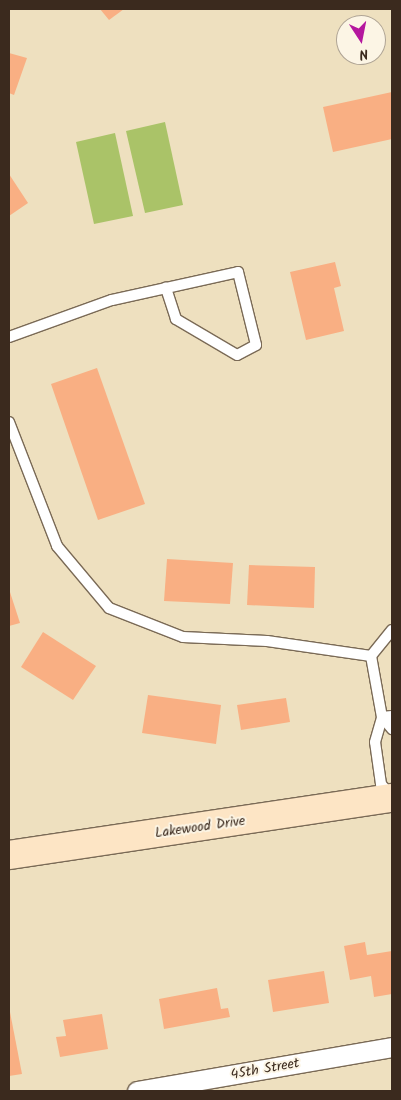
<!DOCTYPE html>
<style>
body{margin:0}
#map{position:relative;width:401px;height:1100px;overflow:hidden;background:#eee0bf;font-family:Kalam,sans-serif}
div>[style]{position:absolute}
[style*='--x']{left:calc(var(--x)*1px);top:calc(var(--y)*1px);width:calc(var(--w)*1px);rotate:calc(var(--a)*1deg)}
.green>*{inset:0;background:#aac368}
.building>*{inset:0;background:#f9af83}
.roads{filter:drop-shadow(1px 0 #7a6a56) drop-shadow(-1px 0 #7a6a56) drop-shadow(0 1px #7a6a56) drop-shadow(0 -1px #7a6a56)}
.lane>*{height:10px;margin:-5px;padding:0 5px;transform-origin:5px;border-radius:5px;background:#fff}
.street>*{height:19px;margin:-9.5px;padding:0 9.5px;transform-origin:9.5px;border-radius:9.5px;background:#fff}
.secondary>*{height:28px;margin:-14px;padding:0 14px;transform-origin:14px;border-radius:14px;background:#fde5c5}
span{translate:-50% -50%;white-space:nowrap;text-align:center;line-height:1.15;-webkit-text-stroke:4px #fcf5e5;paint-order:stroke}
.street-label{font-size:14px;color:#3b2a1e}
.frame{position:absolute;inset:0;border:10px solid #3b2a1e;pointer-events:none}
.north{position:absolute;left:336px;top:15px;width:50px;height:50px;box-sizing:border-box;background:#fcf5e5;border:1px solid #afa495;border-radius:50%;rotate:169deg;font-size:14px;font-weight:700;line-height:20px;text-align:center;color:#3b2a1e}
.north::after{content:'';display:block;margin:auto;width:18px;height:22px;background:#b5179e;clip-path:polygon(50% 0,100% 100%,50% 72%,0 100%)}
</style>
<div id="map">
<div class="green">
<div style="clip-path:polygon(165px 122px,183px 205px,145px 213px,126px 131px)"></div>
<div style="clip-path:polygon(115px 133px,133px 216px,94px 224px,76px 142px)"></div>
</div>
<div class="building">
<div style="clip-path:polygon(100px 9px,124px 9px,109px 20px)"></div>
<div style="clip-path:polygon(9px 53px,27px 58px,14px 95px,9px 93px)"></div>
<div style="clip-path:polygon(392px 92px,392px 139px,333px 152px,323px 107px)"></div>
<div style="clip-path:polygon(9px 174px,28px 203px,9px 216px)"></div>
<div style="clip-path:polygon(335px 262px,341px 286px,334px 288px,344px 331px,306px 340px,290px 272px)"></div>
<div style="clip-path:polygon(97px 368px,145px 504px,98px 520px,51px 384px)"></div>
<div style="clip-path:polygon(167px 559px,233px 563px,230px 604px,164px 601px)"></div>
<div style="clip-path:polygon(249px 565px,315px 567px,314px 608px,247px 605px)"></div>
<div style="clip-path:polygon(9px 589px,20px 623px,9px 626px)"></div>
<div style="clip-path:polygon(43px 632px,96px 666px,73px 700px,21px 667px)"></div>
<div style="clip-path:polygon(148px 695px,221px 705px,216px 744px,142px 733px)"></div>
<div style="clip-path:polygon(286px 698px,290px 722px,241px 730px,237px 705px)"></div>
<div style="clip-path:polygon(365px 942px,367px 955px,392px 951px,392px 994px,374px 997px,371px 976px,350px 980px,344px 946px)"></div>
<div style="clip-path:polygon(324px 971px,329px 1003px,273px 1012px,268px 980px)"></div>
<div style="clip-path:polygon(217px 988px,221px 1009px,228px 1008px,230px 1017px,164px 1029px,159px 999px)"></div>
<div style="clip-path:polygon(9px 1007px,22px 1074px,9px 1076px)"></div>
<div style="clip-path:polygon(102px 1014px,108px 1049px,60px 1057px,56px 1037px,66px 1036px,63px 1020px)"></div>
</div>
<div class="roads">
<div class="lane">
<div style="--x:9;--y:337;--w:109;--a:-19.8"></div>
<div style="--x:112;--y:300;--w:129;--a:-12.5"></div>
<div style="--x:238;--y:272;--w:75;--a:76.1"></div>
<div style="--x:256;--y:345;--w:21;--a:152"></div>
<div style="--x:237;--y:355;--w:71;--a:-149.5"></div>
<div style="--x:176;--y:319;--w:33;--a:-108"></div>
<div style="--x:9;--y:422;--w:133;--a:68.8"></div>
<div style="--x:57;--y:546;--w:81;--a:50"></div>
<div style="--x:109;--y:608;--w:79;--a:21.4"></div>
<div style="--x:183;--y:637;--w:84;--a:2.7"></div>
<div style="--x:267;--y:641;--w:105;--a:8.2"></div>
<div style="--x:392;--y:630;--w:33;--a:129"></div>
<div style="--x:371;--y:656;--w:62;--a:79.8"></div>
<div style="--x:382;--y:717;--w:16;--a:50"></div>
<div style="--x:392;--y:796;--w:16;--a:-133"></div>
<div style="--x:381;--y:784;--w:42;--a:-98.1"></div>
<div style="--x:375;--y:742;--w:26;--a:-74"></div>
<div style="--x:382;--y:717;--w:10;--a:-6"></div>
</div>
<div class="street">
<div style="--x:137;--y:1091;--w:259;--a:-9.8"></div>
</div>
<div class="secondary">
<div style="--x:9;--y:855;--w:387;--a:-8.5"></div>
</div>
</div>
<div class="street-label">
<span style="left:200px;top:827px;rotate:-8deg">Lakewood Drive</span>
<span style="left:265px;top:1069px;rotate:-10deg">45th Street</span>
</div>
<div class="frame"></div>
<div class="north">N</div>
</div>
